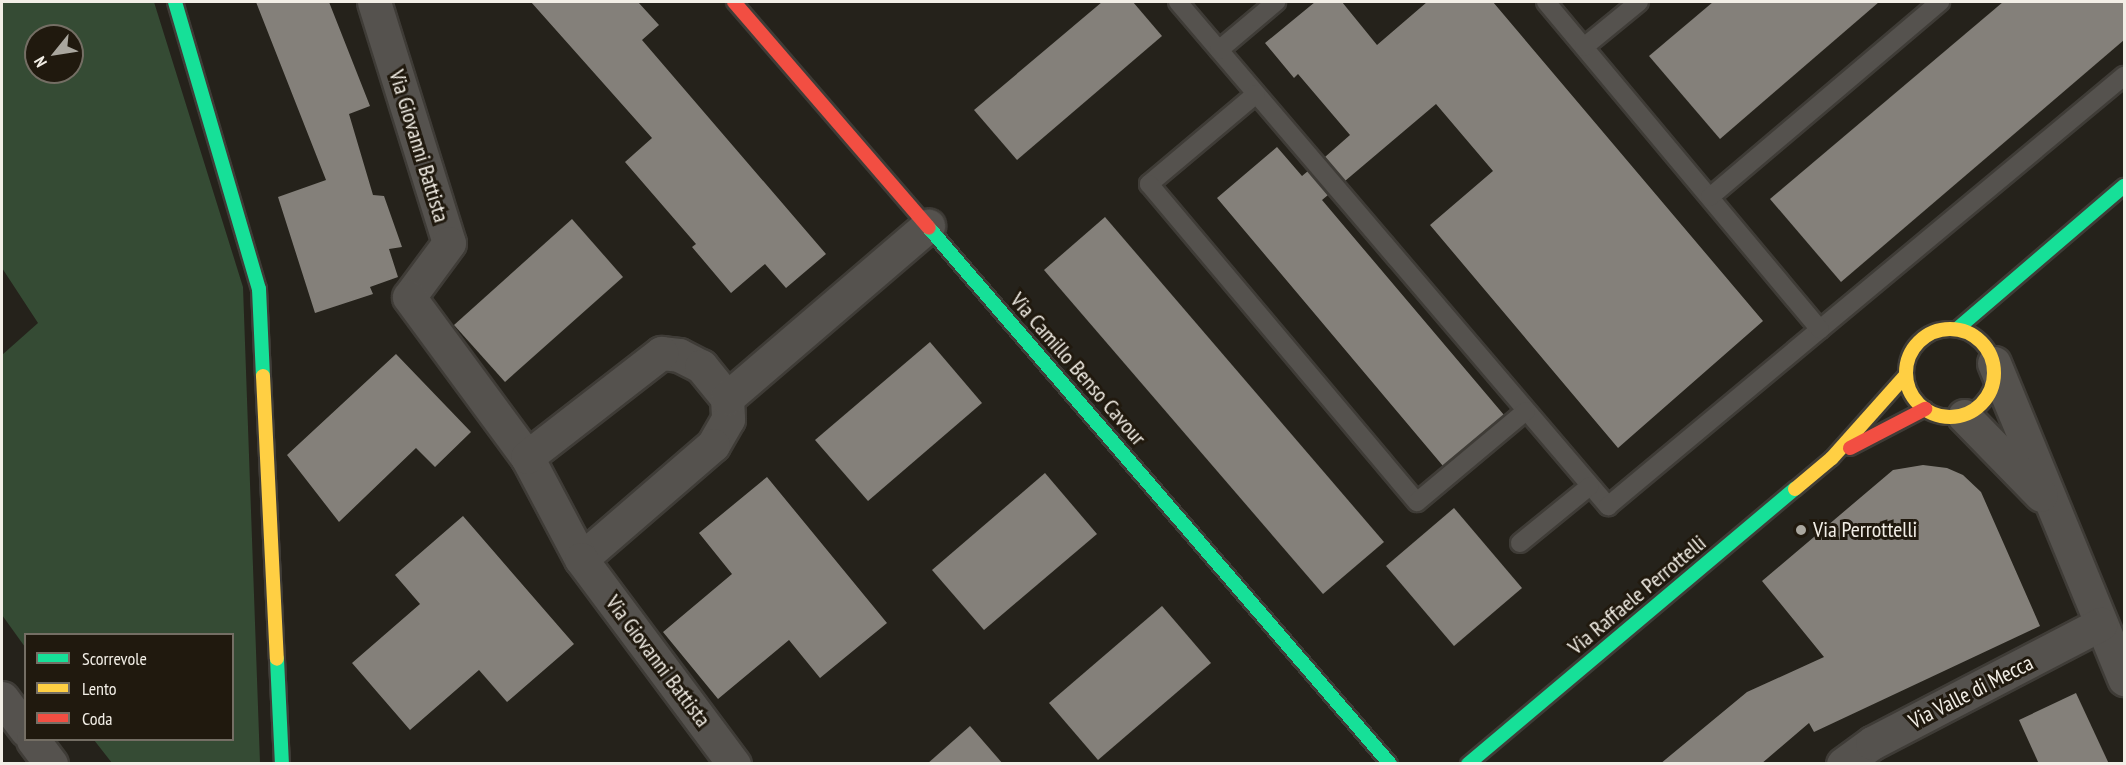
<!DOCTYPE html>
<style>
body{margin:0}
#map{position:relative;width:2126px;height:765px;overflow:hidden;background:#25221b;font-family:"PT Sans Narrow",sans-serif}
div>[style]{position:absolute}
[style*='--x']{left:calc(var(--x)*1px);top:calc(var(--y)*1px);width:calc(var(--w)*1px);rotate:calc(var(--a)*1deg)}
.forest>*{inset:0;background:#354b34}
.building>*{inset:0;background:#84807a}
.roads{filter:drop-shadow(2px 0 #3f3c37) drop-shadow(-2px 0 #3f3c37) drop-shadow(0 2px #3f3c37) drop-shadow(0 -2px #3f3c37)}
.lane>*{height:18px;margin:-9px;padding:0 9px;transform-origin:9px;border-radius:9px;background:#55524e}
.street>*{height:33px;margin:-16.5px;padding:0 16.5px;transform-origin:16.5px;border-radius:16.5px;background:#55524e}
.fast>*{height:14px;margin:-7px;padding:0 7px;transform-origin:7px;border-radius:7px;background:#16e098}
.slow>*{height:14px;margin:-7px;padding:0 7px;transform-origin:7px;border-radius:7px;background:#ffcf43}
.slow>.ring{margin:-7px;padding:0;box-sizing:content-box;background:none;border:14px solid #ffcf43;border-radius:50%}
.jam>*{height:14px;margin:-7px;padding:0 7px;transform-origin:7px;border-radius:7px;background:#f24e42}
.dots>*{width:16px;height:16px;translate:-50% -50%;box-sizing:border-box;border:3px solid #20190e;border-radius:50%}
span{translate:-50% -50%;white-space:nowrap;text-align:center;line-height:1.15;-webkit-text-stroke:6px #20190e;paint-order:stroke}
.street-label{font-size:22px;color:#f2eee6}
.poi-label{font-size:22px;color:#f2eee6}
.left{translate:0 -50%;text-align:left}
.frame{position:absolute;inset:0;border:3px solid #f2eee6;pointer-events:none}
.legend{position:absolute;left:24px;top:633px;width:210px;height:108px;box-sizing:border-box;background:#20190e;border:2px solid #746e64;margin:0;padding:8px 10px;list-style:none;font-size:18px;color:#f2eee6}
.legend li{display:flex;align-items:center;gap:12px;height:30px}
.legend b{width:30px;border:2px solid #746e64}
.north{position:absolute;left:24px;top:24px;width:60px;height:60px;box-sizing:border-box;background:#20190e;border:2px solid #746e64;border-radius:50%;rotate:240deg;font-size:16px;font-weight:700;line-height:24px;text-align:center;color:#f2eee6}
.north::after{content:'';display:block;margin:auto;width:21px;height:27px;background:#aaa79f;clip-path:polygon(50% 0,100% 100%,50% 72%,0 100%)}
</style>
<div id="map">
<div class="forest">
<div style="clip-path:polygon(evenodd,2px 2px,154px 2px,243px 287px,260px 763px,112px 763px,94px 740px,232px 740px,232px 634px,26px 634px,25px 647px,2px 615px,2px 355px,38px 323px,2px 268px,2px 2px,36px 36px,72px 36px,72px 72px,36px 72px,36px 36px)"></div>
</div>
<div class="building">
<div style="clip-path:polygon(256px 2px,329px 2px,370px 106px,349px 114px,373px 195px,384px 196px,402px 247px,389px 249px,398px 277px,370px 287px,373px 294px,315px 313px,278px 197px,326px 180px)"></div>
<div style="clip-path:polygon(531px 2px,638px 2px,659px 25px,642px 40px,826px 254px,786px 288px,765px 264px,731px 293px,692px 247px,696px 244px,625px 162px,652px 138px)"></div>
<div style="clip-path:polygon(1102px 2px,1133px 2px,1162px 36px,1017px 160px,974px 110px)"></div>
<div style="clip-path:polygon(1315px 2px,1342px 2px,1377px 45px,1427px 2px,1493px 2px,1763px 321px,1618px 448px,1430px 225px,1493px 171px,1436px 104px,1345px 181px,1325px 157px,1350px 135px,1298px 74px,1294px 78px,1265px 43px)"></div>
<div style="clip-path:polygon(1713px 2px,1879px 2px,1720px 139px,1649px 56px)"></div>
<div style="clip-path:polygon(2003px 2px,2124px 2px,2124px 40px,1841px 282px,1770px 199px)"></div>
<div style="clip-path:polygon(1277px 147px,1302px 176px,1308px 171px,1328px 195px,1322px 200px,1504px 415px,1443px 466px,1217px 198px)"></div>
<div style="clip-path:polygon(1105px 217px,1384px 542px,1323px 594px,1044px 270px)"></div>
<div style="clip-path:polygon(572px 219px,623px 277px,505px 382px,454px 325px)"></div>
<div style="clip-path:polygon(930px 342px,982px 403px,868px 501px,815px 440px)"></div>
<div style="clip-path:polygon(396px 354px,471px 432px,435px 467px,416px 448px,339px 522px,287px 455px)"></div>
<div style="clip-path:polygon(1923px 465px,1947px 468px,1963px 475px,1981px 492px,2040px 626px,1814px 732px,1809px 723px,1761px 764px,1660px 764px,1747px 692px,1824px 657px,1762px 581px,1893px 470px)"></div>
<div style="clip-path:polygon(1045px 473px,1097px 534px,984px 630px,932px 570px)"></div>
<div style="clip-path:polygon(767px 477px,887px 623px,820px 678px,789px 640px,718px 699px,663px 632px,732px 574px,699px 533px)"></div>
<div style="clip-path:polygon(1454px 508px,1522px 588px,1454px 646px,1386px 566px)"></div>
<div style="clip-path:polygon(463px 516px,574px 644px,507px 702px,479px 670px,410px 730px,352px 663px,420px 604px,395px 575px)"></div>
<div style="clip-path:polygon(1162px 606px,1211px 663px,1098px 760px,1049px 703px)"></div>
<div style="clip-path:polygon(2076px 693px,2109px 764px,2039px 764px,2019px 720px)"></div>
<div style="clip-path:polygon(970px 726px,1003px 764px,927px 764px)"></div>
</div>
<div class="roads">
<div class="lane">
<div style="--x:1178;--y:2;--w:663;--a:49.53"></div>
<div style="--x:1608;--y:506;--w:672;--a:-39.81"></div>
<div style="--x:1546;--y:2;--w:427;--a:50.1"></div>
<div style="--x:1584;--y:47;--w:71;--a:-39.3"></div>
<div style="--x:1219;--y:50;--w:75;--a:-40.1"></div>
<div style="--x:1256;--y:94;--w:140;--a:139.9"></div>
<div style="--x:1149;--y:184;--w:416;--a:49.9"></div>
<div style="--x:1417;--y:502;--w:142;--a:-39.9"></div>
<div style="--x:1710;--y:197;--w:302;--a:-40.3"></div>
<div style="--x:1520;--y:543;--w:90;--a:-39.2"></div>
</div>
<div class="street">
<div style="--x:374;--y:2;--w:252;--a:72.7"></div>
<div style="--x:449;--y:243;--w:67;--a:126.5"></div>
<div style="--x:409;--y:297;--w:199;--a:53.6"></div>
<div style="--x:661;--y:353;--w:18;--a:6"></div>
<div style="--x:679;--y:355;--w:25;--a:27"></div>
<div style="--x:701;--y:366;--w:41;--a:50.9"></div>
<div style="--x:727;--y:398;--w:21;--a:87"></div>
<div style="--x:728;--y:419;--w:30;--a:120"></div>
<div style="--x:713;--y:445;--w:174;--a:139.2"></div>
<div style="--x:581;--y:559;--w:115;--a:-117.9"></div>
<div style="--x:527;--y:457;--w:170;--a:-37.8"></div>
<div style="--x:1994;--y:363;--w:342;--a:67.6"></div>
<div style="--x:727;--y:398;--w:265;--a:-40.6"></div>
<div style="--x:1964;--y:416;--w:110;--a:45.7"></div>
<div style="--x:581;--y:559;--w:256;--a:53.3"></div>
<div style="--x:2;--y:698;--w:40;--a:53"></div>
<div style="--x:33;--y:740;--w:30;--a:53"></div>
<div style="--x:1843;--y:764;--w:36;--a:-36"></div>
<div style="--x:1872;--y:743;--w:258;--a:-27.5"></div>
</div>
<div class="fast">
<div style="--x:175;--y:2;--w:299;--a:73.7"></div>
<div style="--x:259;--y:289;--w:87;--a:87.4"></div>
<div style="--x:929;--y:228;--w:707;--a:49.3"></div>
<div style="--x:1957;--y:329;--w:220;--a:-40.6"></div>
<div style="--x:277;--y:659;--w:105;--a:87.3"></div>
<div style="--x:1468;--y:764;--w:427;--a:-40.1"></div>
</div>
<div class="slow">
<div class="ring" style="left:1906px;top:329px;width:74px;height:74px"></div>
<div style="--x:263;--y:376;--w:283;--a:87.2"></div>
<div style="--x:1795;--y:489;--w:48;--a:-40"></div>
<div style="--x:1832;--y:458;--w:111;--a:-48.3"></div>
</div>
<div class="jam">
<div style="--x:734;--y:2;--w:298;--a:49.2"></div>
<div style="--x:1850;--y:448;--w:85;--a:-27.5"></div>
</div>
</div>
<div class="dots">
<div style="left:1801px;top:530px;background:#aaa79f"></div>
</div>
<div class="street-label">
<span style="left:419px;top:146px;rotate:73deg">Via Giovanni Battista</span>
<span style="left:1078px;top:369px;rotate:49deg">Via Camillo Benso Cavour</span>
<span style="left:1637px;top:595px;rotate:-40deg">Via Raffaele Perrottelli</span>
<span style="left:658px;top:661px;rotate:53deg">Via Giovanni Battista</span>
<span style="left:1971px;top:692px;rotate:-27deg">Via Valle di Mecca</span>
</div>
<div class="poi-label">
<span class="left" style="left:1813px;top:530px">Via Perrottelli</span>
</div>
<div class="frame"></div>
<ul class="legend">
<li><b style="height:8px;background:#16e098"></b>Scorrevole</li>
<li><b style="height:8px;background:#ffcf43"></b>Lento</li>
<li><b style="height:8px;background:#f24e42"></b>Coda</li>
</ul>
<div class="north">N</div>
</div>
